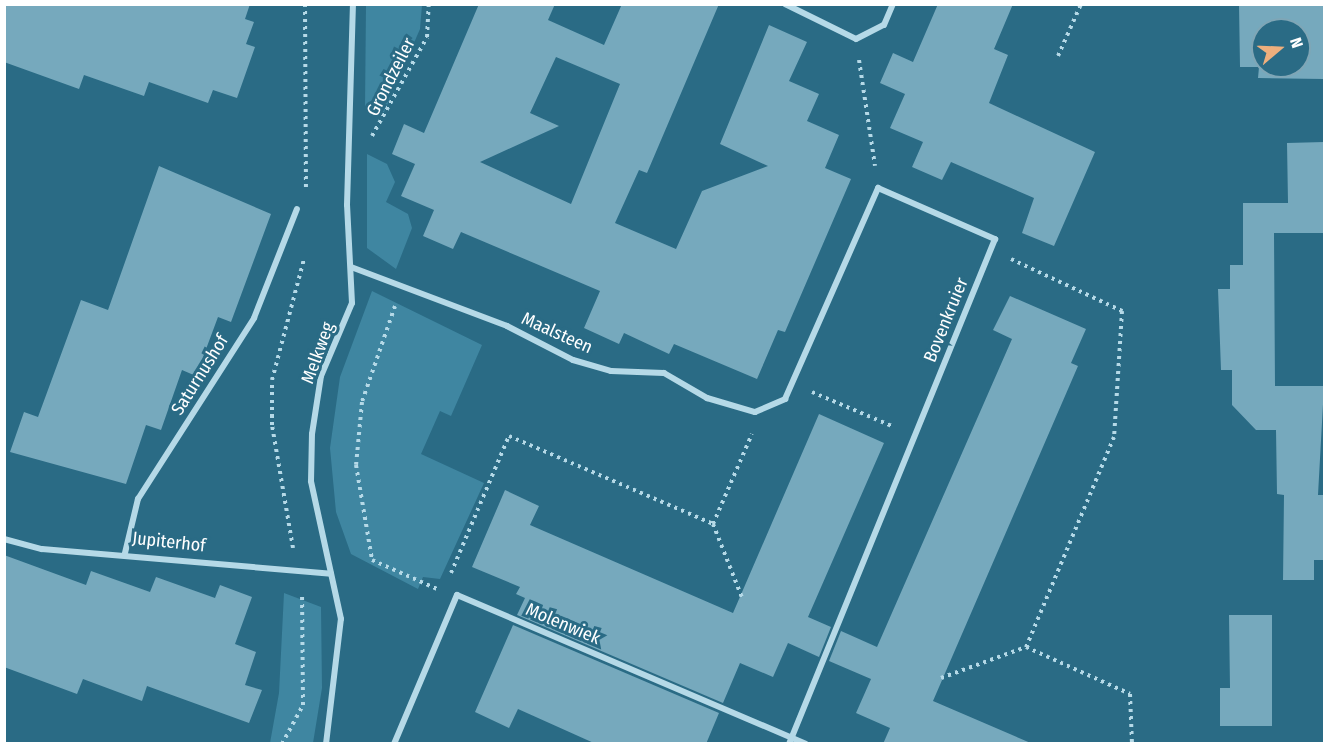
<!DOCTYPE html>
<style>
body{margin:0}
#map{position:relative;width:1329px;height:748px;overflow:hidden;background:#2a6b85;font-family:"Fira Sans Condensed",sans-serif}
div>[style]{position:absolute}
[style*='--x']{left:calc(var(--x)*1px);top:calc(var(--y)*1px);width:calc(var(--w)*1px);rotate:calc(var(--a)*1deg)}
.green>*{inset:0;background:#3f86a1}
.building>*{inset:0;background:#76a9bd}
.path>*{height:4px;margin-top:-2px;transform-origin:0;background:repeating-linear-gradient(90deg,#b5d9e7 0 3px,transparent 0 7.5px)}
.minor>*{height:6px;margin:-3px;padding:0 3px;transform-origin:3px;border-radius:3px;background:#b5d9e7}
span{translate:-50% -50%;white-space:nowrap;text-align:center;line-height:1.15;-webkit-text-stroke:6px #2a6b85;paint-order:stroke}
.street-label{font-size:18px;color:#fff}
.frame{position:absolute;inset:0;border:6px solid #fff;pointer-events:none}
.north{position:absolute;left:1251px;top:18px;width:60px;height:60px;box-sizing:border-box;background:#2a6b85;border:2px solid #7fa6b6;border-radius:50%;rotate:71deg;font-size:16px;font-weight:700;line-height:24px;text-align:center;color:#fff}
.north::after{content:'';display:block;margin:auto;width:21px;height:27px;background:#edaf7d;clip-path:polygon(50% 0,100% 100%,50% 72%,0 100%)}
</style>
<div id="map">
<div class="green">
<div style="clip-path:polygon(366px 5px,422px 5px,420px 29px,384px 112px,365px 108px)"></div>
<div style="clip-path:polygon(367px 154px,387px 164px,395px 182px,386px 202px,408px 214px,412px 228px,396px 269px,367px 248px)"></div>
<div style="clip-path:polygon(372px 291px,482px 345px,451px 416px,440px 411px,421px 454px,484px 483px,440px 579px,423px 577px,418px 589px,351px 554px,336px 512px,330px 448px,340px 377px)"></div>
<div style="clip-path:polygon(284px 593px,321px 607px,322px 688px,313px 743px,270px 743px,279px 693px)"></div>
</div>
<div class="building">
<div style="clip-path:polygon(4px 4px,250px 4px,245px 19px,254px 22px,246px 44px,255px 47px,237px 98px,213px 90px,208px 103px,149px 82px,144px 96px,84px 75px,79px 89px,4px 62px)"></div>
<div style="clip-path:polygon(evenodd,479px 4px,555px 4px,548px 20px,604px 45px,622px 4px,719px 4px,647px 173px,639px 170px,615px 223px,676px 249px,702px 191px,768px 166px,720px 144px,769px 25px,807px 42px,789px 81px,819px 94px,807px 121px,839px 135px,825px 168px,851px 179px,785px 332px,778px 330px,757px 379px,674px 344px,669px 354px,624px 333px,619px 344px,584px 328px,600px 291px,461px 232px,453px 249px,423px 236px,434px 210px,401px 196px,415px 164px,392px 154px,404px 124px,424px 133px,479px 4px,556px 57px,620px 84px,571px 204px,480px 162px,559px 126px,530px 113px,556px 57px)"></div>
<div style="clip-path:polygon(938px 4px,1013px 4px,994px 49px,1008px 55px,989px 103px,1095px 152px,1054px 246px,1022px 233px,1034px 198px,951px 162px,942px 180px,912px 167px,923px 142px,890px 128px,905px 94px,880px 83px,893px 53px,913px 62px)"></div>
<div style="clip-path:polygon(evenodd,1239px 4px,1324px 4px,1324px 79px,1258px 78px,1259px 67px,1240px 67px,1239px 4px,1263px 30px,1299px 30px,1299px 66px,1263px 66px,1263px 30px)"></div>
<div style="clip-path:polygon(1324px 142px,1324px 233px,1274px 233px,1275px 386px,1324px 386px,1318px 495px,1324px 495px,1324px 560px,1314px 560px,1314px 580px,1283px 580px,1284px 495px,1277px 494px,1276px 430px,1256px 430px,1232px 405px,1232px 370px,1221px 370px,1218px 289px,1230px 289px,1230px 265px,1243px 265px,1243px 203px,1288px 203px,1287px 143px)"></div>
<div style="clip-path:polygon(159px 166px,271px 214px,231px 322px,218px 317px,196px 376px,182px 370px,161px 430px,146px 425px,126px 484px,10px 452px,24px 412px,38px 417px,81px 300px,108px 310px)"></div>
<div style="clip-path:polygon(1010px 296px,1086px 329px,1071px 363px,1078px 366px,933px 701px,1033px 744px,883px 744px,890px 728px,856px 713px,871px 679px,829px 661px,841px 631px,877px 647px,1012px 339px,993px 330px)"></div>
<div style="clip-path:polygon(819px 414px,884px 443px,808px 617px,831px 627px,819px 657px,788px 643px,773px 677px,740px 663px,723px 703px,517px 615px,525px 598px,516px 594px,520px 587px,472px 567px,505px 490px,539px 506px,530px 525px,733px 613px)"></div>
<div style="clip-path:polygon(4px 555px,86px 585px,91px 571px,150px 592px,156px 577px,215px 598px,220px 585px,252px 597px,235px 644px,256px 652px,245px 685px,262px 690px,249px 723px,147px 686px,142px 701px,83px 679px,77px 694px,4px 667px)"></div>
<div style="clip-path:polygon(1229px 615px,1272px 615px,1272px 726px,1220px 726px,1220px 688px,1230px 688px)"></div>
<div style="clip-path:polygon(513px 625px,719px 713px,706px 744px,596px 744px,518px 709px,509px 728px,475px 712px)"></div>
</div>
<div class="path">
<div style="--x:305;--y:4;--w:184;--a:89.7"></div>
<div style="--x:1058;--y:56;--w:57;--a:-66.1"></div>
<div style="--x:859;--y:60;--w:107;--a:81.4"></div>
<div style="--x:372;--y:136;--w:113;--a:-60.9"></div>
<div style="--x:427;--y:37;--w:33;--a:-87"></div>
<div style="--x:1011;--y:259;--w:123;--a:25.1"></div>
<div style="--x:1122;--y:311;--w:126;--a:93.6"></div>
<div style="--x:1114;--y:437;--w:228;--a:112.7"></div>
<div style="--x:395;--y:306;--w:102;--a:109"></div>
<div style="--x:362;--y:402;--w:63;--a:95.4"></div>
<div style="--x:356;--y:465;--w:96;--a:80.4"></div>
<div style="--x:372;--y:560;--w:71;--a:24"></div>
<div style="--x:812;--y:392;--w:89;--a:23.1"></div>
<div style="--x:713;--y:524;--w:98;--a:-66.6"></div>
<div style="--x:293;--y:548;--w:125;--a:-99.7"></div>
<div style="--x:272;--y:425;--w:45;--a:-90"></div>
<div style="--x:272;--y:380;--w:125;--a:-75.2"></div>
<div style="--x:451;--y:573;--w:149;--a:-67.1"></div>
<div style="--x:509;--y:436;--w:222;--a:23.3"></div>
<div style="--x:713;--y:524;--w:82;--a:68.5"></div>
<div style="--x:941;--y:678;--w:90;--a:-20"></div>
<div style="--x:1026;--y:647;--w:114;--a:24.3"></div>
<div style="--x:1130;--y:694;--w:50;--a:87.7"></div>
<div style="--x:282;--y:744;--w:44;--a:-61.7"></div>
<div style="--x:303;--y:705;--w:111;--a:-90.5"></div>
</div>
<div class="minor">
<div style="--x:785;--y:4;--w:79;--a:26.2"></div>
<div style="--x:856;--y:39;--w:31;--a:-27"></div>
<div style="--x:884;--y:25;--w:23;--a:-67"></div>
<div style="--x:351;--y:267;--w:167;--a:20.7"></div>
<div style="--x:507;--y:326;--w:74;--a:27.3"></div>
<div style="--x:573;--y:360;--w:40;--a:16"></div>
<div style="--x:611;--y:371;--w:53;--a:2.2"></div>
<div style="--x:664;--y:373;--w:50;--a:30.2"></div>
<div style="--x:707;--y:398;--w:50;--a:16.3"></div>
<div style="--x:755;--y:412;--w:33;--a:-23"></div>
<div style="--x:785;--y:399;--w:231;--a:-66.2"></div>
<div style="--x:878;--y:188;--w:128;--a:23.6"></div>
<div style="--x:995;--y:239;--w:545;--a:112.19"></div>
<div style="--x:4;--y:539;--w:39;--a:15"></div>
<div style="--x:42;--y:549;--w:290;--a:4.9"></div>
<div style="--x:125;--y:553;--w:56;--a:-76.5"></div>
<div style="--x:138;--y:499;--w:215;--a:-57.3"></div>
<div style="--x:254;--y:318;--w:117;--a:-68.5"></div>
<div style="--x:326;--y:744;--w:126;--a:-83.2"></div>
<div style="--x:341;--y:619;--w:141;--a:-102.3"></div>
<div style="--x:311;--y:481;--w:47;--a:-88.8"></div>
<div style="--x:312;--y:434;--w:59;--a:-81.2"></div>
<div style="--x:321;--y:376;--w:79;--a:-67"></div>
<div style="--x:352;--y:303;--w:98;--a:-92.9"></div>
<div style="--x:347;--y:205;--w:201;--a:-88.3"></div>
<div style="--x:394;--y:744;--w:162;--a:-67.1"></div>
<div style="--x:457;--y:595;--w:379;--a:23.1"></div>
</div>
<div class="street-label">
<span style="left:391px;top:77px;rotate:-63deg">Grondzeiler</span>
<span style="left:946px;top:320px;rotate:-68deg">Bovenkruier</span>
<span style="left:557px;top:333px;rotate:24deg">Maalsteen</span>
<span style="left:318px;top:353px;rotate:-70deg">Melkweg</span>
<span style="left:200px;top:375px;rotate:-58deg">Saturnushof</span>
<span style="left:169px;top:542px;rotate:6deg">Jupiterhof</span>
<span style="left:563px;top:624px;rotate:23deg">Molenwiek</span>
</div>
<div class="frame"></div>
<div class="north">N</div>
</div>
